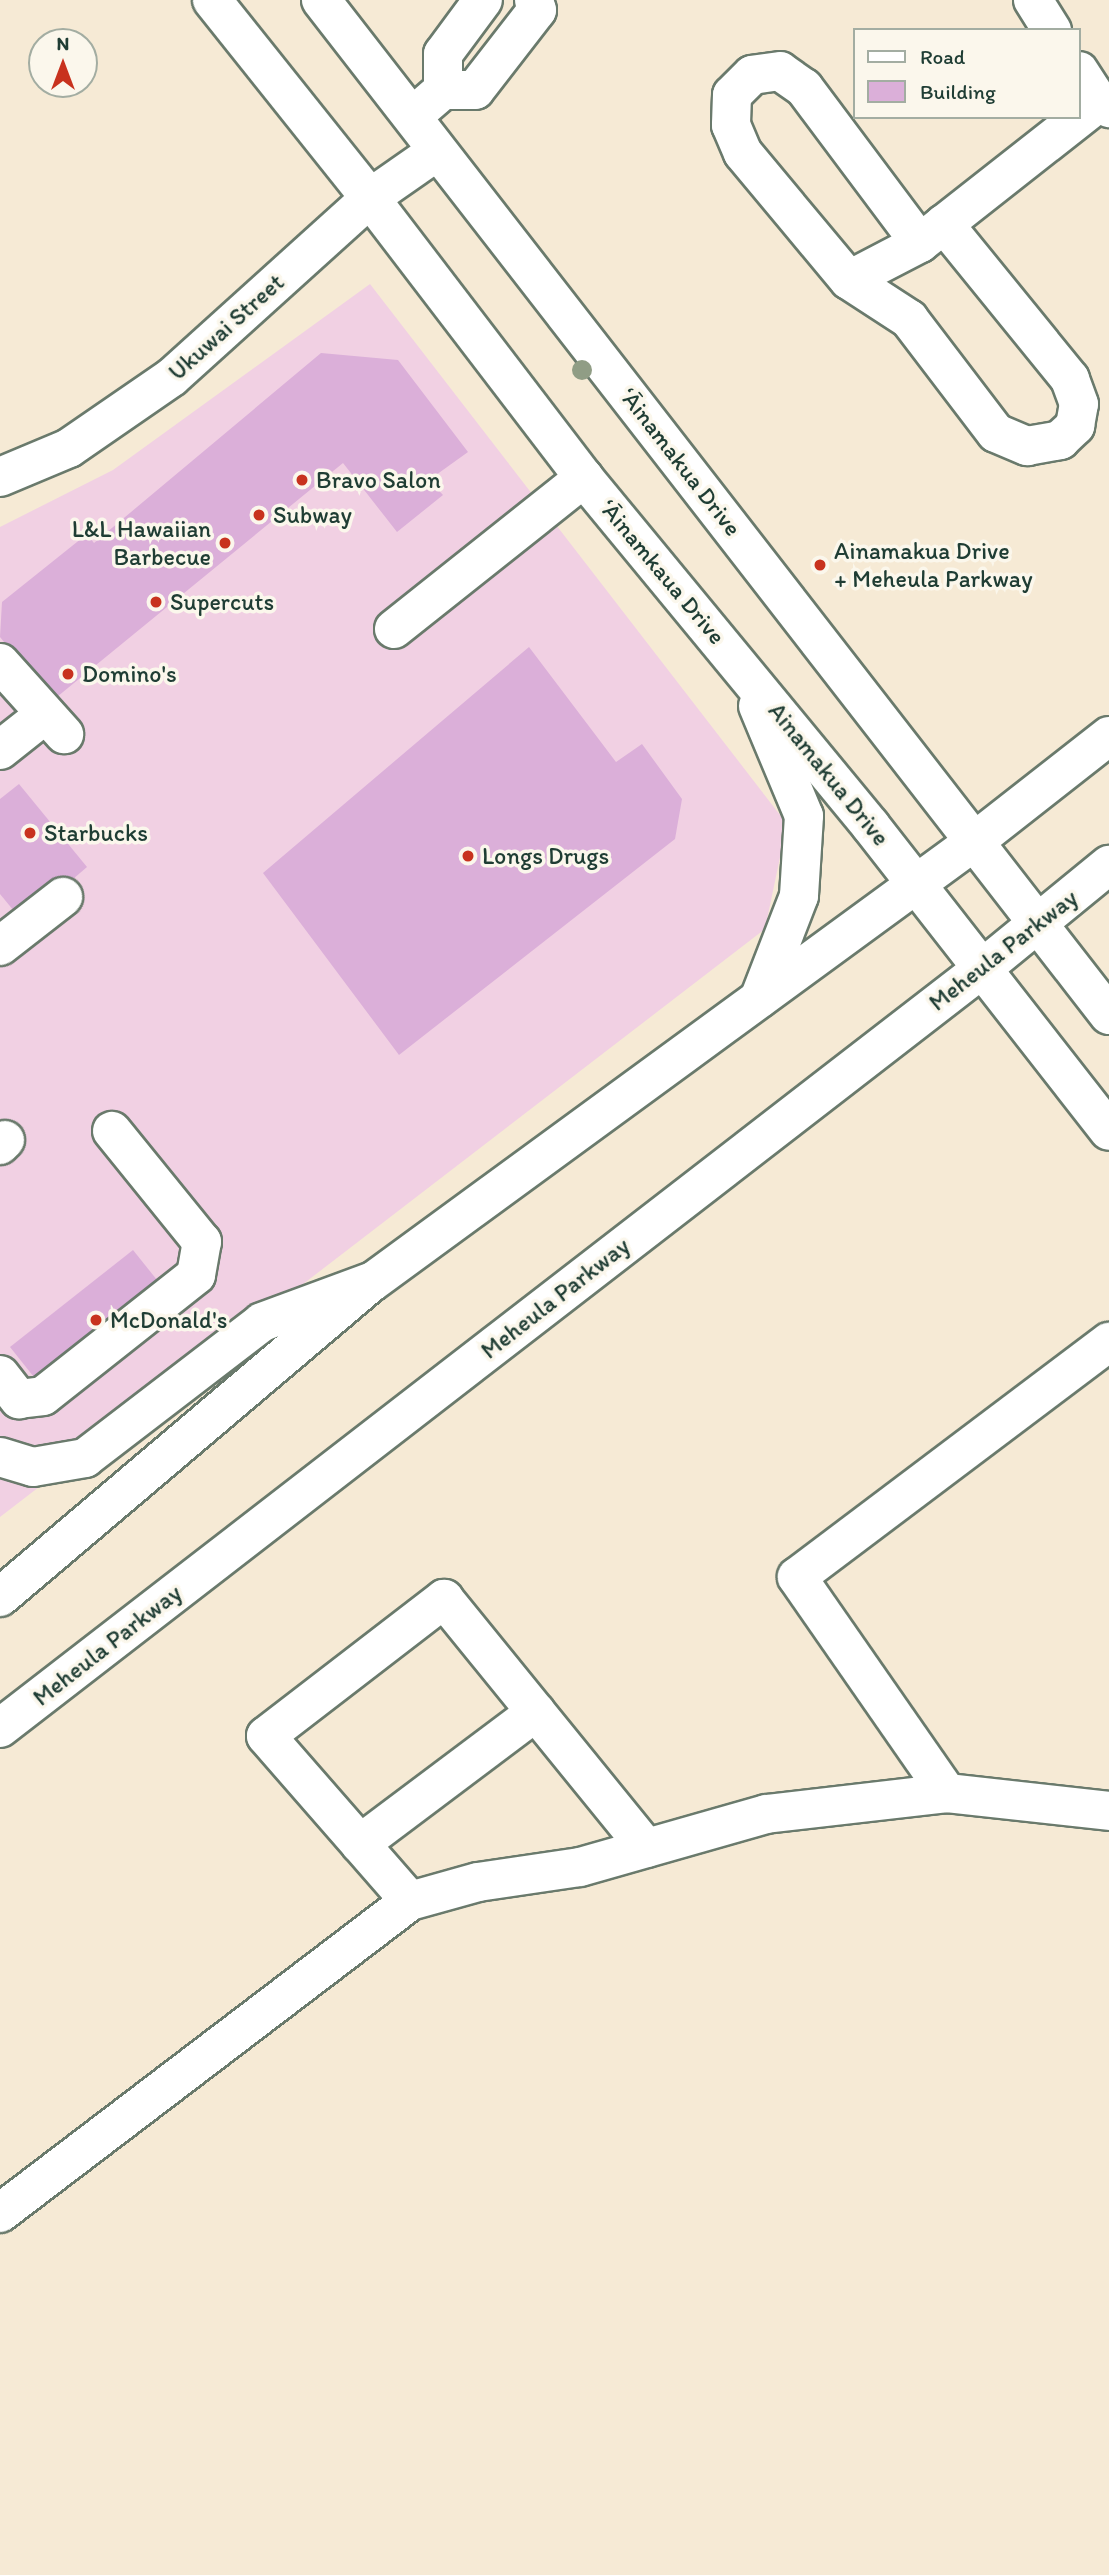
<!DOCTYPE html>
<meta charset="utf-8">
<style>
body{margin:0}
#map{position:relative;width:1109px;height:2575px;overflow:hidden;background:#f6ead5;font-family:Itim,sans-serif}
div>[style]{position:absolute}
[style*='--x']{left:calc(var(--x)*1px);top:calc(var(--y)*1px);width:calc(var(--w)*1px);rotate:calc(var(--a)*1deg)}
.built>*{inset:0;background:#f1d0e3}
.building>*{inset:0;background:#dbafd9}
.roads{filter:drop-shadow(2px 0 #6a7a6c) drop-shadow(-2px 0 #6a7a6c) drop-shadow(0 2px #6a7a6c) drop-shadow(0 -2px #6a7a6c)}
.minor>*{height:38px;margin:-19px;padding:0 19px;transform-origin:19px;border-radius:19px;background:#fff}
.major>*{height:38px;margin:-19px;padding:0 19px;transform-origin:19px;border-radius:19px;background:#fff}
.trees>*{width:20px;height:20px;margin:-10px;border-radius:50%;background:#909d85}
.dots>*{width:19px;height:19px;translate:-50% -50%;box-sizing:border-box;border:4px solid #fbf7ec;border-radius:50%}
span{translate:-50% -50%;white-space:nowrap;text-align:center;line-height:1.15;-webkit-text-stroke:7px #fbf7ec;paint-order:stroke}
.street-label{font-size:24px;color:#1f3d34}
.poi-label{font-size:24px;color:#1f3d34}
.left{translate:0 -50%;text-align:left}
.right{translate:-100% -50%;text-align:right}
.legend{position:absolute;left:853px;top:28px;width:228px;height:91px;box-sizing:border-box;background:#fbf7ec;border:2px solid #a3ada2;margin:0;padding:9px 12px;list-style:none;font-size:21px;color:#1f3d34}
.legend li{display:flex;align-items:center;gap:14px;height:35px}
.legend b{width:35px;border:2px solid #a3ada2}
.north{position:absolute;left:28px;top:28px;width:70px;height:70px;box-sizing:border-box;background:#fbf7ec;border:2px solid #a3ada2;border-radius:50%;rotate:0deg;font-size:19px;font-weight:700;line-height:28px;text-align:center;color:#1f3d34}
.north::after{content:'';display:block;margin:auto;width:24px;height:32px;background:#c8321e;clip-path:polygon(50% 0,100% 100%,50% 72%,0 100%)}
</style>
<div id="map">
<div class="built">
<div style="clip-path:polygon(370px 284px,787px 824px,765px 929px,0 1517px,0 527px,113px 470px)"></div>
</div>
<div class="building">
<div style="clip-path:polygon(321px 353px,398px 360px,468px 452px,429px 480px,443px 495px,397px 532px,343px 463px,52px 701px,0 637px,2px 602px,87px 534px,94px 543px)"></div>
<div style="clip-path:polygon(529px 647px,616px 762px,642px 744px,682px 799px,675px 839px,399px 1055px,263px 873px)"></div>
<div style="clip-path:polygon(19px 784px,87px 867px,23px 922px,0 894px,0 799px)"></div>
<div style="clip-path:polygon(133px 1250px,173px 1300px,45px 1391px,10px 1347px)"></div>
</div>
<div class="roads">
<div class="minor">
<div style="--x:212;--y:0;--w:253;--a:51.4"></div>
<div style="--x:370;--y:198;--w:352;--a:52.6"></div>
<div style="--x:584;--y:478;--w:450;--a:50.5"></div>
<div style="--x:870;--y:825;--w:388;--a:52"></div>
<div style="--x:321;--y:0;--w:1285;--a:52.18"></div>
<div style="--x:1033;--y:0;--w:36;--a:58"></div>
<div style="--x:1079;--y:71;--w:37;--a:57"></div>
<div style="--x:1099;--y:102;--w:12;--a:31"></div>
<div style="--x:443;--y:90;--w:36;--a:-90"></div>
<div style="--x:443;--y:54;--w:67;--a:-53.5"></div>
<div style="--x:414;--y:115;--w:38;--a:-41"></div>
<div style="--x:443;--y:90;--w:32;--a:0"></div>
<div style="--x:475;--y:90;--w:101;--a:-52.2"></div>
<div style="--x:537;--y:10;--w:10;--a:-107"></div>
<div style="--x:920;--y:243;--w:194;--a:-126.8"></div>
<div style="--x:804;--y:88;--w:29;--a:-145"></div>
<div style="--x:780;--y:71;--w:28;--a:172"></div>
<div style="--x:752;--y:75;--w:28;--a:135"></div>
<div style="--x:732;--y:95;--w:30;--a:92"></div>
<div style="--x:731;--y:125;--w:30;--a:67"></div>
<div style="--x:743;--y:153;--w:165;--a:50.2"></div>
<div style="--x:849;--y:280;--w:80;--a:-27.5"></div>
<div style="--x:920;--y:243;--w:228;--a:-38.2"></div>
<div style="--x:849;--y:280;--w:72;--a:33"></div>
<div style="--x:909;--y:319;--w:143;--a:52.7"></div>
<div style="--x:996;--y:433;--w:34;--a:23"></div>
<div style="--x:1027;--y:446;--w:34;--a:-10"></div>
<div style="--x:1060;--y:440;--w:21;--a:-43"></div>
<div style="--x:1075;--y:426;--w:22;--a:-80"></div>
<div style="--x:1079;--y:404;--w:27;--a:-110"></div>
<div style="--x:1070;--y:379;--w:200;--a:-129.1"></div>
<div style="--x:0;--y:477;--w:75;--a:-22.8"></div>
<div style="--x:69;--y:448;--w:125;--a:-34.6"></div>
<div style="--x:172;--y:377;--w:267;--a:-42.1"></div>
<div style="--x:370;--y:198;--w:80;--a:-34.9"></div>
<div style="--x:394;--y:629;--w:243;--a:-38.5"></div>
<div style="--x:0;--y:663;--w:96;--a:48"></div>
<div style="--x:758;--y:706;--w:119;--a:67.3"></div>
<div style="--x:804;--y:816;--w:80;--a:93.6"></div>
<div style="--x:799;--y:896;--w:110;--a:111.2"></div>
<div style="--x:0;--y:750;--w:55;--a:-38.3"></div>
<div style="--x:0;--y:946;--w:80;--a:-37.9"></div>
<div style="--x:0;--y:1145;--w:7;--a:-45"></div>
<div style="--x:0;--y:1375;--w:31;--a:52"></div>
<div style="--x:19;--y:1399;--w:24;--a:-7"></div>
<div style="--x:43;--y:1396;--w:195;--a:-38.3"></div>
<div style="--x:196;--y:1275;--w:34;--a:-80"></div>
<div style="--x:202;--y:1242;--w:143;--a:-129"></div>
<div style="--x:0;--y:1457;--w:34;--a:17"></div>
<div style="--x:33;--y:1467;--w:53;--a:-9.8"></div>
<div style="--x:85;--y:1458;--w:223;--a:-37.5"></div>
<div style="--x:262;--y:1322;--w:115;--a:-20.3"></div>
<div style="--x:947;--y:1793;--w:263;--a:-124.8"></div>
<div style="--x:797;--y:1577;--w:391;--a:-37"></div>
<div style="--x:360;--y:1844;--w:220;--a:-36.9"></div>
<div style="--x:410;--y:1901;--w:219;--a:-131.1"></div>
<div style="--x:266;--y:1736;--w:225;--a:-37.6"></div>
<div style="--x:444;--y:1599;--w:321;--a:50.9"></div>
<div style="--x:0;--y:2213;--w:515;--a:-37.27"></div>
<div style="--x:410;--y:1901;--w:71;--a:-15.6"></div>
<div style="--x:478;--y:1882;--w:103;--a:-8.4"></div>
<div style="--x:580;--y:1867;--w:193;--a:-15.9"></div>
<div style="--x:766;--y:1814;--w:182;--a:-6.6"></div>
<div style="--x:947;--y:1793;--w:163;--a:6.3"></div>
</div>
<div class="major">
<div style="--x:0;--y:1597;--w:487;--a:-40.3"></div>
<div style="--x:372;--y:1282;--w:747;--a:-36.18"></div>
<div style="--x:975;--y:841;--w:170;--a:-38.1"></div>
<div style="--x:0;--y:1728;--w:1243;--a:-37.71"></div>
<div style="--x:983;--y:968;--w:163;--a:-39.3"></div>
</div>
</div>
<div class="trees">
<div style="left:582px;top:370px"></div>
</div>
<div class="dots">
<div style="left:302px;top:480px;background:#c8321e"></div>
<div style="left:259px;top:515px;background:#c8321e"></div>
<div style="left:225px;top:543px;background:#c8321e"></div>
<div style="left:820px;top:565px;background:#c8321e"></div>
<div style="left:156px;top:602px;background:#c8321e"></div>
<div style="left:68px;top:674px;background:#c8321e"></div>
<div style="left:30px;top:833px;background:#c8321e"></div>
<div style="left:468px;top:856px;background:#c8321e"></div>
<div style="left:96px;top:1320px;background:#c8321e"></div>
</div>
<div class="street-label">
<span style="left:226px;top:327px;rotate:-42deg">Ukuwai Street</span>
<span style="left:681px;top:462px;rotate:52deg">ʻĀinamakua Drive</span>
<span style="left:663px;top:572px;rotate:50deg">ʻĀinamkaua Drive</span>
<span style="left:829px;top:774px;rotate:51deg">Ainamakua Drive</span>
<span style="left:1003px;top:950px;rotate:-38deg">Meheula Parkway</span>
<span style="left:555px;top:1298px;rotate:-38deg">Meheula Parkway</span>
<span style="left:107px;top:1645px;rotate:-38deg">Meheula Parkway</span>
</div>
<div class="poi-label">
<span class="left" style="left:316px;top:480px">Bravo Salon</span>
<span class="left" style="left:273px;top:515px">Subway</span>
<span class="right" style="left:211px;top:543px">L&amp;L Hawaiian<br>Barbecue</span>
<span class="left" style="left:834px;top:565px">Ainamakua Drive<br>+ Meheula Parkway</span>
<span class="left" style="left:170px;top:602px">Supercuts</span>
<span class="left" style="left:82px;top:674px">Domino's</span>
<span class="left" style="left:44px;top:833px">Starbucks</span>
<span class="left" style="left:482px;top:856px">Longs Drugs</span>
<span class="left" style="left:110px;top:1320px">McDonald's</span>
</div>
<ul class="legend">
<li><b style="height:9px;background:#fff"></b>Road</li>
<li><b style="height:19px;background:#dbafd9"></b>Building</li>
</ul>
<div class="north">N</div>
</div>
